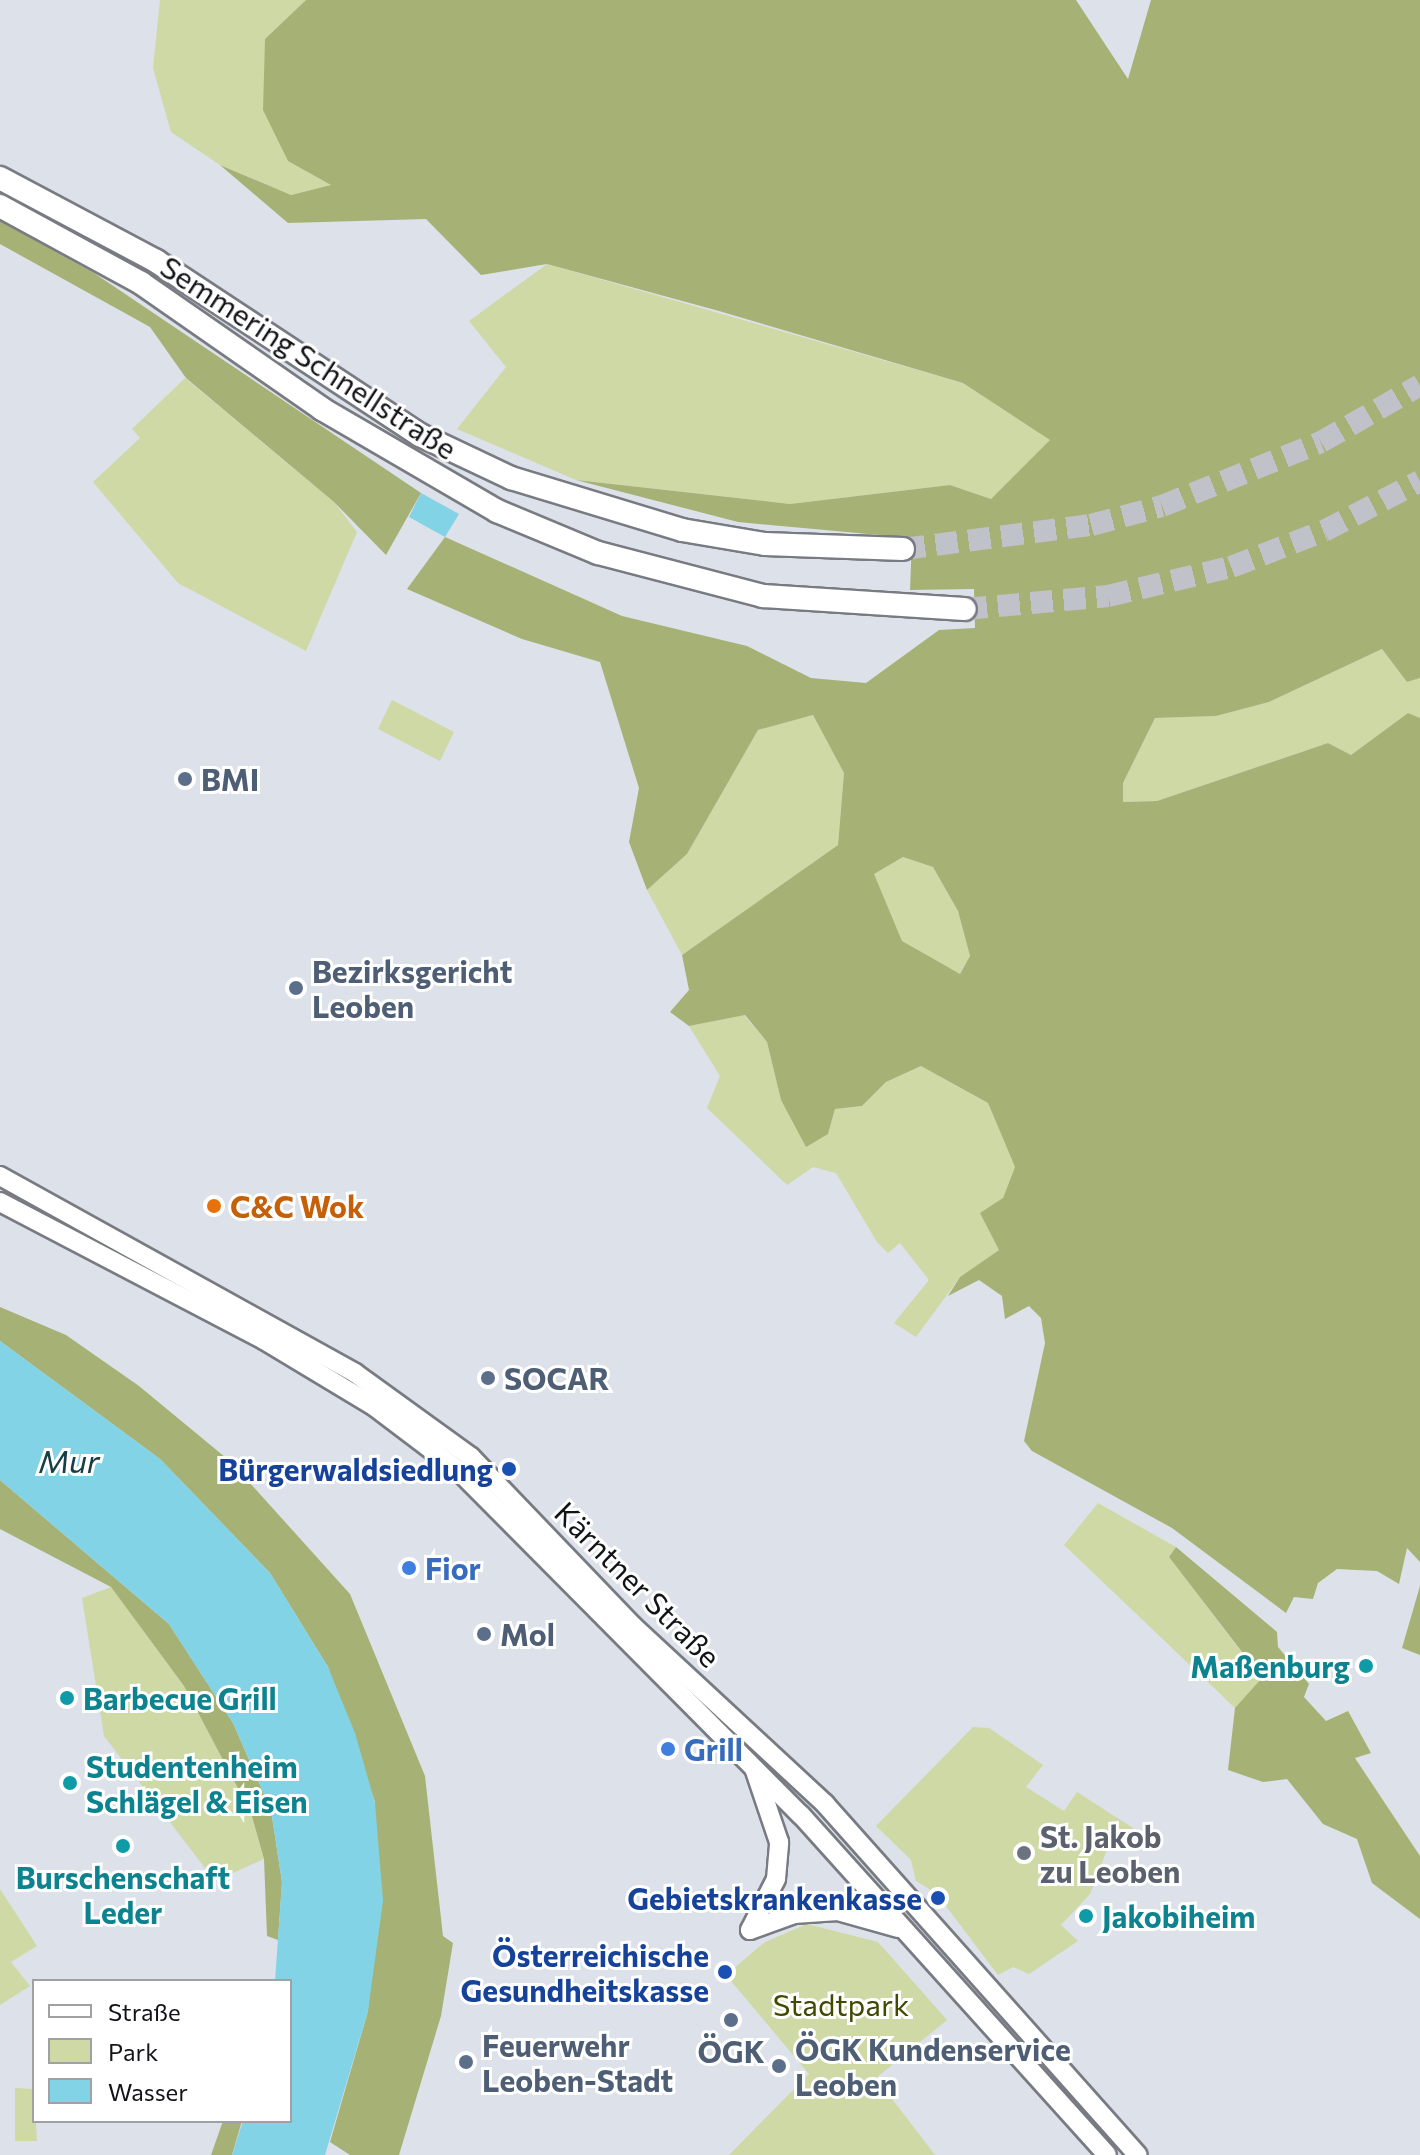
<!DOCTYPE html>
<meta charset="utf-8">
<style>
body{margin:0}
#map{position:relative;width:1420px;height:2155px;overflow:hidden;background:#dde1e9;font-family:Commissioner,sans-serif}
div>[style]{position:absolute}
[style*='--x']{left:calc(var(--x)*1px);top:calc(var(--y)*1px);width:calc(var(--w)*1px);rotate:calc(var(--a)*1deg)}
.green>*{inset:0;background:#ced9a6}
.forest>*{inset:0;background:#a6b275}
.water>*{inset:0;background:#81d3e5}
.motorway-tunnel>*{height:22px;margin-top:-11px;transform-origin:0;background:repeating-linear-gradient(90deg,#bfc2c9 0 22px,transparent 0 33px)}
.roads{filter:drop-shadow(2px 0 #787b82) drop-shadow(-2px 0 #787b82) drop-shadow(0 2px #787b82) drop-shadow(0 -2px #787b82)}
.primary>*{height:18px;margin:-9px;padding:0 9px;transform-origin:9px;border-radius:9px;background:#fff}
.motorway>*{height:22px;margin:-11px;padding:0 11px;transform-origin:11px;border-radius:11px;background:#fff}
.dots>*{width:22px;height:22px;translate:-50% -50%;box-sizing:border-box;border:4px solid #fff;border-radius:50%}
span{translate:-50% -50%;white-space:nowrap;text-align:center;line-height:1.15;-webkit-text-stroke:6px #fff;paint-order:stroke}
.street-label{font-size:30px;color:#121316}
.service-label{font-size:30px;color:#4e5e75;font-weight:700}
.left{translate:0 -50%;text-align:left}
.food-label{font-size:30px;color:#c56008;font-weight:700}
.transit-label{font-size:30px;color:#164399;font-weight:700}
.right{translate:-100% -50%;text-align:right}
.shop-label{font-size:30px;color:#366cbe;font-weight:700}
.culture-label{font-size:30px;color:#0d838f;font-weight:700}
.worship-label{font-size:30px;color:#5b616d;font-weight:700}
.park-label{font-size:30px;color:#414a00}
.water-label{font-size:32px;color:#173d45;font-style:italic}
.legend{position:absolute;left:32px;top:1979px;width:260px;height:144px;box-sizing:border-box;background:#fff;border:2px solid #a0a1a2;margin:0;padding:10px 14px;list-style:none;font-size:24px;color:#121316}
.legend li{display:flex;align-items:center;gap:16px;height:40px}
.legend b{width:40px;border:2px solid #a0a1a2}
</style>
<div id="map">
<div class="green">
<div style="clip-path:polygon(160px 0,306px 0,265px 39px,332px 185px,291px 195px,220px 165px,171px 132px,153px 68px)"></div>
<div style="clip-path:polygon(547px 264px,963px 383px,1051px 440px,991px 499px,950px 485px,790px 504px,576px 480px,457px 429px,506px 367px,469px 321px)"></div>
<div style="clip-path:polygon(185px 378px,334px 502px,357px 532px,306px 651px,178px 583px,93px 482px,140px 438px,132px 429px)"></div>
<div style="clip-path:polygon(1382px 649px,1407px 682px,1420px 678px,1420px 718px,1408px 713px,1351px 755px,1328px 743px,1157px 801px,1123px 802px,1123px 783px,1155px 718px,1216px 716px,1269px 702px)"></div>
<div style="clip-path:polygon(392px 700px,454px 732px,440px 761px,378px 729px)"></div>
<div style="clip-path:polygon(813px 715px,844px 773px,838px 845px,682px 955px,647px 890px,687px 854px,758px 730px)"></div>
<div style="clip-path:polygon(903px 857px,933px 867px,958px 911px,970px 956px,959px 975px,902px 941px,873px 874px)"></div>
<div style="clip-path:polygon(744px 1015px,767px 1042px,781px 1100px,828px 1134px,835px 1109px,862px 1106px,886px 1082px,921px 1066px,988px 1103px,1015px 1167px,1003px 1198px,999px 1250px,960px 1277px,916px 1337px,894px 1323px,929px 1280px,900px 1243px,888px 1253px,877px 1242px,836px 1173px,813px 1167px,787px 1185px,707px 1108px,720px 1076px,689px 1026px)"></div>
<div style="clip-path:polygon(1098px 1503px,1176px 1547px,1169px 1557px,1262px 1679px,1246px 1702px,1235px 1708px,1064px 1545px)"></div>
<div style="clip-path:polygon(111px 1587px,184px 1686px,251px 1813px,264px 1859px,215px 1881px,104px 1736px,82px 1598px)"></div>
<div style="clip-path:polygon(973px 1727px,989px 1728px,1043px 1765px,1026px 1787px,1064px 1811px,1077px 1792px,1133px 1828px,1131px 1841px,1113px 1834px,1090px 1894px,1061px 1925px,1078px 1941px,1029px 1974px,1013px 1967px,998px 1975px,936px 1893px,916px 1881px,911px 1860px,876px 1826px)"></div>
<div style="clip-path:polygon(0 1889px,37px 1946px,11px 1962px,30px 1986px,0 2005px)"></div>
<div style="clip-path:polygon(807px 1924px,878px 1942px,947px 2020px,876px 2078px,935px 2155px,729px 2155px,809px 2074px,726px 1975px,765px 1942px)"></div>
<div style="clip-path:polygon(15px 2088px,34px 2089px,37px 2141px,15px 2141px)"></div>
</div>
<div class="forest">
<div style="clip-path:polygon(evenodd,306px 0,1076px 0,1128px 79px,1151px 0,1420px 0,1420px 678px,1407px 682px,1382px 649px,1269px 702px,1216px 716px,1155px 718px,1123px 783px,1123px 802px,1157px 801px,1328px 743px,1351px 755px,1408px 713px,1420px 718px,1420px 1562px,1407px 1548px,1399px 1584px,1377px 1571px,1337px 1569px,1318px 1583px,1313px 1599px,1294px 1597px,1286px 1613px,1172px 1528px,1032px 1451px,1024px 1441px,1045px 1343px,1041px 1318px,1029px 1306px,1005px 1319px,1002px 1296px,979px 1280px,948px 1296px,960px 1277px,999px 1250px,980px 1213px,1003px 1198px,1015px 1167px,988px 1103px,921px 1066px,886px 1082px,862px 1106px,835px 1109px,828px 1134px,806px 1147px,781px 1100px,767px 1042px,745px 1015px,689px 1026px,670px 1012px,689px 990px,682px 955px,838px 845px,844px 773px,813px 715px,758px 730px,687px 854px,647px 890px,629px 842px,639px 788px,600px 662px,522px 639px,407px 589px,445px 537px,622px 616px,747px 646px,811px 678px,866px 683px,939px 630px,975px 628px,974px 589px,910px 590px,912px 538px,738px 522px,576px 480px,790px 504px,950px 485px,991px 499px,1050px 440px,963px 383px,719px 311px,547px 264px,481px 275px,426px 219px,288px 223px,220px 165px,291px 195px,331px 185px,288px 161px,263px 110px,265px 39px,306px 0,903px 857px,933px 867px,958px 911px,970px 956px,960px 974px,902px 941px,874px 874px,903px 857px)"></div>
<div style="clip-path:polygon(0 221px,94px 273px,421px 493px,386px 555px,334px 502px,186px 378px,150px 327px,0 244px)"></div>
<div style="clip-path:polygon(0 1307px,66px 1335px,139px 1386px,231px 1462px,350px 1594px,425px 1776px,443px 1936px,453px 1943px,441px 2016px,399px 2155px,350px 2155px,330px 2142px,368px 2011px,375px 1802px,328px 1667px,270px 1573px,160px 1459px,0 1341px)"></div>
<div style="clip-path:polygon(0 1480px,169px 1624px,233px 1723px,271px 1810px,282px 1882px,278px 1940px,267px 1936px,264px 1859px,251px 1813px,184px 1686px,111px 1587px,0 1529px)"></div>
<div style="clip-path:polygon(1176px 1547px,1277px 1632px,1278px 1647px,1309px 1684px,1304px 1697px,1326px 1721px,1348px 1711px,1371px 1753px,1355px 1758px,1420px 1856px,1420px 1919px,1372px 1883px,1357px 1839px,1323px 1824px,1287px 1779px,1263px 1782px,1228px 1770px,1235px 1708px,1262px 1678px,1169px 1557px)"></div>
<div style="clip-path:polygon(1420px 1586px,1420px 1655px,1402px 1648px)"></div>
<div style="clip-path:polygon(223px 2121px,242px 2121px,232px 2155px,211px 2155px)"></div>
</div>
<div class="water">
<div style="clip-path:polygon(421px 493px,459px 514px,445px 537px,409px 517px)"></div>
<div style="clip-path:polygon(0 1341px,160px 1459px,270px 1573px,328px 1667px,355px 1733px,375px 1803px,383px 1901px,368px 2011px,325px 2155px,232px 2155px,243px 2121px,290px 2121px,290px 1981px,275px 1981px,282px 1882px,271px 1810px,233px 1723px,169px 1624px,0 1480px)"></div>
</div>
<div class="motorway-tunnel">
<div style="--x:903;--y:549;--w:190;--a:-7.3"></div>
<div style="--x:1091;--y:525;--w:73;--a:-15"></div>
<div style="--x:1162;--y:506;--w:171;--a:-21.9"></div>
<div style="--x:1321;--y:442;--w:114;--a:-29.9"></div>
<div style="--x:965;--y:609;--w:144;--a:-5.2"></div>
<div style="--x:1108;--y:596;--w:126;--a:-13.3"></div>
<div style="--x:1231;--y:567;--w:100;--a:-21.2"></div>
<div style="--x:1324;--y:531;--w:108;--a:-27.5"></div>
</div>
<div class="roads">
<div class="primary">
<div style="--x:0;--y:1176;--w:406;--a:29"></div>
<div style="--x:355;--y:1373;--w:143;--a:35.9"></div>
<div style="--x:471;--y:1457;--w:234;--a:46.2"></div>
<div style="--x:633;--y:1626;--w:262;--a:42.8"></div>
<div style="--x:825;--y:1804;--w:470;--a:48.3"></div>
<div style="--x:0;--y:1202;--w:298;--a:27.6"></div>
<div style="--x:264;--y:1340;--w:130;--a:31.1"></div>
<div style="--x:375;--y:1407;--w:103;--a:37.1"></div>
<div style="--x:457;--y:1469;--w:488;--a:45.2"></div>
<div style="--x:801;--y:1815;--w:457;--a:48"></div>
<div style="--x:750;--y:1930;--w:57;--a:-63"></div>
<div style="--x:776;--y:1879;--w:37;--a:-85"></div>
<div style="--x:779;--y:1842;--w:75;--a:-108.7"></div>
<div style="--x:750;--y:1930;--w:47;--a:-20"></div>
<div style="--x:794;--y:1914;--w:44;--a:-3.9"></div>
<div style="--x:838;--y:1911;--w:62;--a:15.8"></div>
</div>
<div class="motorway">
<div style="--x:0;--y:178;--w:177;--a:28"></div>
<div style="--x:156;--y:261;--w:316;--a:33.4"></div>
<div style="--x:420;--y:435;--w:101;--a:25.3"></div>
<div style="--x:511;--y:478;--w:179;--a:16.9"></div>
<div style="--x:682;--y:530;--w:84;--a:9.6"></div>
<div style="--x:765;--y:544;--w:138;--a:2.1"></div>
<div style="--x:0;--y:206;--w:161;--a:28.6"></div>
<div style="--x:141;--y:283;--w:221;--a:34.8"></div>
<div style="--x:322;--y:409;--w:203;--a:30.2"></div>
<div style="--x:497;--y:511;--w:109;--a:22.6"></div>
<div style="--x:598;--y:553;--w:171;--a:14.6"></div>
<div style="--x:763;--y:596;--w:202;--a:3.7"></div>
</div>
</div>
<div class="dots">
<div style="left:185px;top:779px;background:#5c6f8a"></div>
<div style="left:296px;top:988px;background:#5c6f8a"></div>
<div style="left:214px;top:1206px;background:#e8710a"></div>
<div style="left:488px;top:1378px;background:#5c6f8a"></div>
<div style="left:509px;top:1469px;background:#1a4fb4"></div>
<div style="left:409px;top:1568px;background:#3f7fe0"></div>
<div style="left:484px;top:1634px;background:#5c6f8a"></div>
<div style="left:1366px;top:1666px;background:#0f9aa8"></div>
<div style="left:67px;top:1698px;background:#0f9aa8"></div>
<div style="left:668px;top:1749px;background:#3f7fe0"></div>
<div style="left:70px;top:1783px;background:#0f9aa8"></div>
<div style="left:123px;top:1846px;background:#0f9aa8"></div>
<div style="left:1024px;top:1853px;background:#6b7280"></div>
<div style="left:938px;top:1898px;background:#1a4fb4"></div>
<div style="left:1086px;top:1916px;background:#0f9aa8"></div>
<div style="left:725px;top:1972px;background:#1a4fb4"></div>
<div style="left:731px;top:2020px;background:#5c6f8a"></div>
<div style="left:466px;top:2062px;background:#5c6f8a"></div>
<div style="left:779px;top:2066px;background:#5c6f8a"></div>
</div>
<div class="street-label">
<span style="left:309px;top:357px;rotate:33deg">Semmering Schnellstraße</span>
<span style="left:638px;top:1584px;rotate:45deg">Kärntner Straße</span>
</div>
<div class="service-label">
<span class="left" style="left:201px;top:779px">BMI</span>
<span class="left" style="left:312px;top:988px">Bezirksgericht<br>Leoben</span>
<span class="left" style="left:504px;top:1378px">SOCAR</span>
<span class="left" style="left:500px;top:1634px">Mol</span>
<span class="left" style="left:482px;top:2062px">Feuerwehr<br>Leoben-Stadt</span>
<span class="left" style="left:795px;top:2066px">ÖGK Kundenservice<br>Leoben</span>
<span style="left:731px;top:2051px">ÖGK</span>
</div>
<div class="food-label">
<span class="left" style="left:230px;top:1206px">C&amp;C Wok</span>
</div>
<div class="transit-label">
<span class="right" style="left:493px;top:1469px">Bürgerwaldsiedlung</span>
<span class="right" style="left:922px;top:1898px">Gebietskrankenkasse</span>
<span class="right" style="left:709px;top:1972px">Österreichische<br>Gesundheitskasse</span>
</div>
<div class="shop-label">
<span class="left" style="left:425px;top:1568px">Fior</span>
<span class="left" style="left:684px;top:1749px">Grill</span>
</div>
<div class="culture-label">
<span class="right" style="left:1350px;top:1666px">Maßenburg</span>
<span class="left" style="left:83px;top:1698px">Barbecue Grill</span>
<span class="left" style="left:86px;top:1783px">Studentenheim<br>Schlägel &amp; Eisen</span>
<span style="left:123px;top:1894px">Burschenschaft<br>Leder</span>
<span class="left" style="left:1102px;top:1916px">Jakobiheim</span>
</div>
<div class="worship-label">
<span class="left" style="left:1040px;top:1853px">St. Jakob<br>zu Leoben</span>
</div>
<div class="park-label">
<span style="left:841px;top:2004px">Stadtpark</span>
</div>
<div class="water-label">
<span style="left:69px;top:1460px">Mur</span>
</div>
<ul class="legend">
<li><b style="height:10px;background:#fff"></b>Straße</li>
<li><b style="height:22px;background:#ced9a6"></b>Park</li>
<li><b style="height:22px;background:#81d3e5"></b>Wasser</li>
</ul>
</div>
